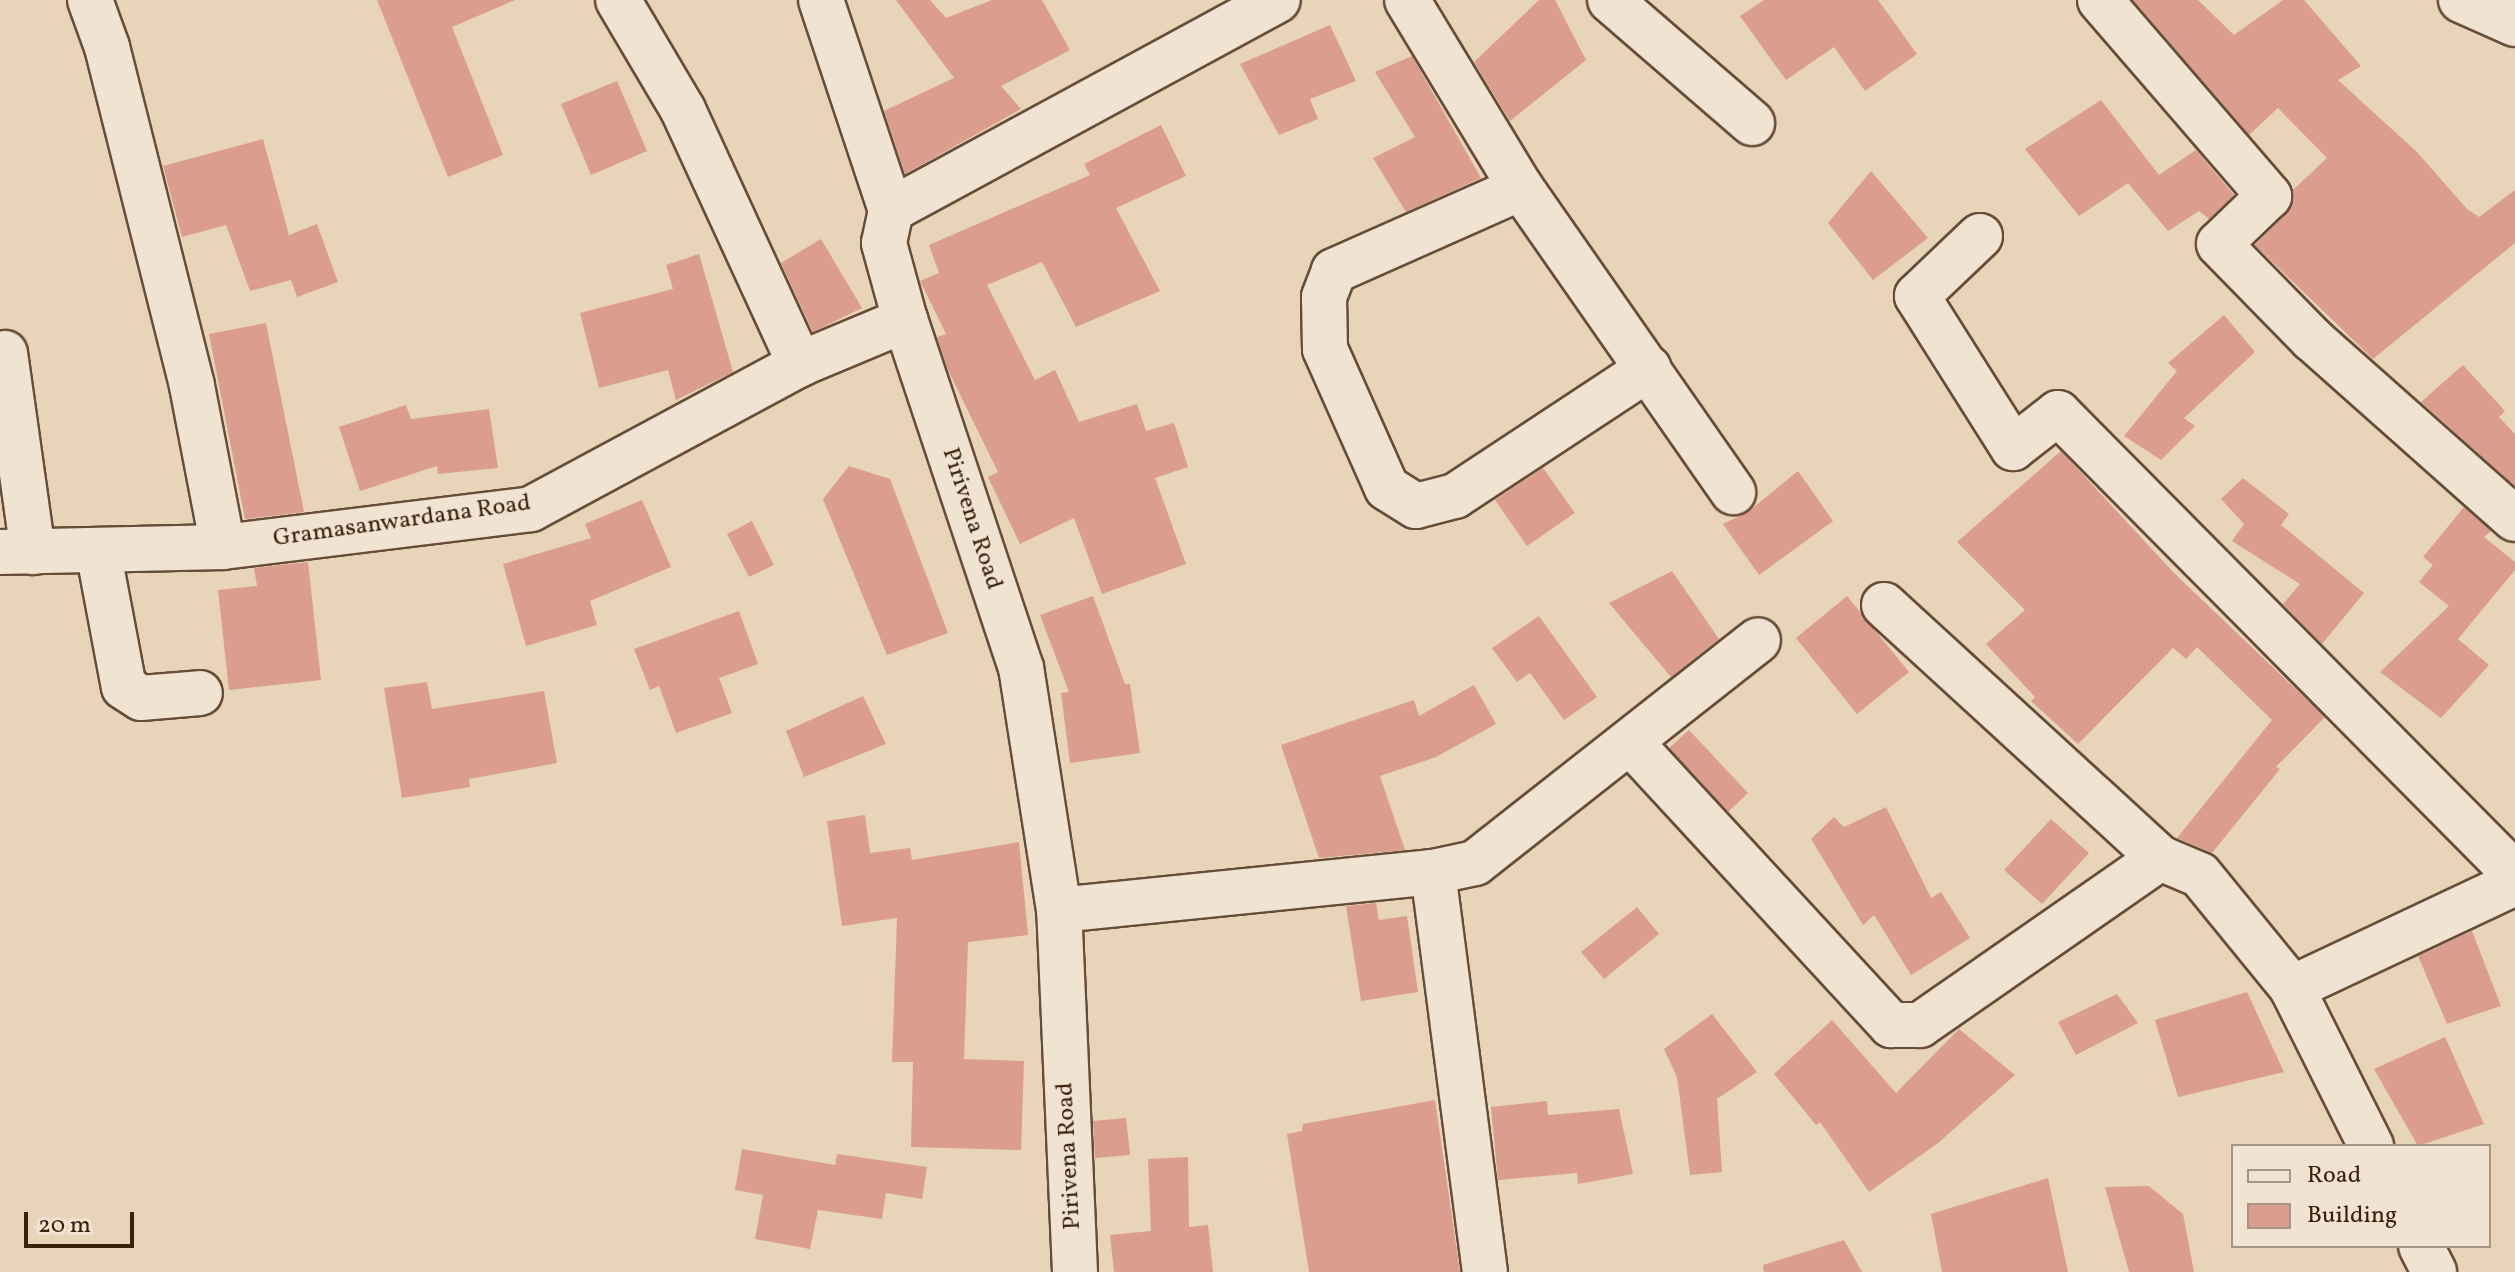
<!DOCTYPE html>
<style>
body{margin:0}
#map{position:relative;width:2515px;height:1272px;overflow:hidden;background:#e8d4b9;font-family:Vollkorn,serif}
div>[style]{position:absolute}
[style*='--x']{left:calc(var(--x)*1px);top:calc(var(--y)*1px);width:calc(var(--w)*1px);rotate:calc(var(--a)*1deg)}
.building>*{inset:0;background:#db9d8e}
.roads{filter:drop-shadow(2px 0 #664d38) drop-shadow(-2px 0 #664d38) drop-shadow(0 2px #664d38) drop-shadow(0 -2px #664d38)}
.minor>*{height:44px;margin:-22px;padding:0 22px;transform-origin:22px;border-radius:22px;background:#f0e3d2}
span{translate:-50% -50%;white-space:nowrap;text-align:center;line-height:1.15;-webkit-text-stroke:8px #f0e3d2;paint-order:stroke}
.street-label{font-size:24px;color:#3a200d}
.legend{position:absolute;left:2231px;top:1144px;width:260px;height:104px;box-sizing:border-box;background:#f0e3d2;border:2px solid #a79583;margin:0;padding:10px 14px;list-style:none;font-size:24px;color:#3a200d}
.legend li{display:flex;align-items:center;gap:16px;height:40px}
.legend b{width:40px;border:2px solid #a79583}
.scale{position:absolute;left:24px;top:1212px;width:110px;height:36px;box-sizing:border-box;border:4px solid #3a200d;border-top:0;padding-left:10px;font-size:24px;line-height:28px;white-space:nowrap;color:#3a200d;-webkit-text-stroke:6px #f0e3d2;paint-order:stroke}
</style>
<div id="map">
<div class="building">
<div style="clip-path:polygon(377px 0,515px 0,452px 27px,503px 155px,448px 177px)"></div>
<div style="clip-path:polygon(896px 0,930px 0,946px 18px,992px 0,1042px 0,1070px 50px,1001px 86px,1021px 109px,905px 174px,884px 111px,954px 78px)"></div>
<div style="clip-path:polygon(1539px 0,1555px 0,1586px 60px,1510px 121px,1474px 62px)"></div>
<div style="clip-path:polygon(1764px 0,1878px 0,1917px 54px,1865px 91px,1834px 47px,1786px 80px,1740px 16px)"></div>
<div style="clip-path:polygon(2133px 0,2198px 0,2234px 35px,2283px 0,2304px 0,2361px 66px,2338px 80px,2417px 152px,2467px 209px,2479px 217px,2515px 190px,2515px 243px,2373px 359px,2255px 245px,2287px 213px,2293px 190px,2327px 158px,2278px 108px,2249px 135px)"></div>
<div style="clip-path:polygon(1330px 25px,1356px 81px,1310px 99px,1318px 119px,1279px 135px,1240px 64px)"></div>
<div style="clip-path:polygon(1412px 56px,1481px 178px,1406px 212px,1373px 158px,1415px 137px,1375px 72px)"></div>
<div style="clip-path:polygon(617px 81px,647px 151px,591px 175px,561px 104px)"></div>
<div style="clip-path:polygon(2101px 100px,2159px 175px,2196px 150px,2234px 195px,2209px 219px,2199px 211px,2168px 231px,2128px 183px,2079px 216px,2025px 149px)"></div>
<div style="clip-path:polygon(1161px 125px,1186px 176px,1116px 208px,1160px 291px,1076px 327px,1042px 262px,987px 285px,1035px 380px,1055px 370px,1079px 422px,1137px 404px,1146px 431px,1174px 423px,1188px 467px,1155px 478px,1186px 564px,1102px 594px,1074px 518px,1020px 544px,988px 477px,998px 472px,948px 370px,937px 337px,946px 334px,920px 281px,939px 273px,929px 245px,1090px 175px,1084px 164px)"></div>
<div style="clip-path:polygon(263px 139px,289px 235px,317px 224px,338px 282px,297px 297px,291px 280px,250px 291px,226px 225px,182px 237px,163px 166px)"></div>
<div style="clip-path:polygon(1871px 171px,1928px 238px,1873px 280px,1828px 223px)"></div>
<div style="clip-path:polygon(821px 239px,862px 308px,813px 332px,781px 263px)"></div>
<div style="clip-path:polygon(699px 254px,733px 372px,676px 400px,668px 370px,599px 388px,580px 313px,673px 289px,666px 265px)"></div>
<div style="clip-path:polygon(2224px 315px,2255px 352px,2184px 418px,2195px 426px,2161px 460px,2124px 436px,2177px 371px,2168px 363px)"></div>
<div style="clip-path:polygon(266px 323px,304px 512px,245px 519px,209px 334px)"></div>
<div style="clip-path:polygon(2463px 365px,2505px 411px,2499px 417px,2515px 434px,2515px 486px,2421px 402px)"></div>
<div style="clip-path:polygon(406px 405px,411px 419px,489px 409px,498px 468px,438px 474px,437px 466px,360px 491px,339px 427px)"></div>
<div style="clip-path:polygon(2061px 451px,2174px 573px,2325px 717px,2276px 767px,2280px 769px,2212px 853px,2177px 838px,2272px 720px,2197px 647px,2186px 659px,2173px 648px,2078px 744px,2031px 701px,2035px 697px,1986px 644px,2025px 610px,1957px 542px)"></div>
<div style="clip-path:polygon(849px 466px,890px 479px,948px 633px,887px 655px,823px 499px)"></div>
<div style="clip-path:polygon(1543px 468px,1575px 513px,1527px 546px,1495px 500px)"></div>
<div style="clip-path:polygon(1798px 471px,1833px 521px,1759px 575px,1723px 524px,1748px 512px)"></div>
<div style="clip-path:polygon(2243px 478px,2289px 514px,2281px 525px,2364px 593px,2322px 644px,2283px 604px,2300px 584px,2232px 541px,2244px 524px,2221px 499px)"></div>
<div style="clip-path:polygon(642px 500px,671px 567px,590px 601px,597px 625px,526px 646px,503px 564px,591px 538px,585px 524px)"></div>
<div style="clip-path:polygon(2464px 507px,2491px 531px,2484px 537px,2515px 562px,2515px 570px,2458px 639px,2489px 665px,2441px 718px,2380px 672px,2449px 606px,2419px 582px,2433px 565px,2423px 557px)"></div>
<div style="clip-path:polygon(752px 521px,774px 565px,749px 577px,727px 534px)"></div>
<div style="clip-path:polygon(308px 562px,321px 680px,229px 690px,218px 590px,257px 586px,254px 568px)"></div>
<div style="clip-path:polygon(1672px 571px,1719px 639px,1671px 677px,1609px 603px)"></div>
<div style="clip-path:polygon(1093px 596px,1125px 684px,1130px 684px,1140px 753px,1070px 763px,1061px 693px,1069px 692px,1040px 615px)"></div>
<div style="clip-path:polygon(1847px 596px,1909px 672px,1857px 714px,1796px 638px)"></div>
<div style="clip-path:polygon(739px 611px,758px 664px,719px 678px,732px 713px,676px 733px,659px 686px,650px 690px,634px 649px)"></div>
<div style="clip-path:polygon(1539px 616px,1597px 697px,1564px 720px,1530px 673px,1517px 682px,1492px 648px)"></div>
<div style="clip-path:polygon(427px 682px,432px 709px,544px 691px,557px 763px,469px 779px,470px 787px,402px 798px,384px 688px)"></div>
<div style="clip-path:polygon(1474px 685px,1496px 724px,1436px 757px,1380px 776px,1405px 850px,1319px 858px,1281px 745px,1414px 700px,1419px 716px)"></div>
<div style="clip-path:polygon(863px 696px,886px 744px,804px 777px,786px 731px)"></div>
<div style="clip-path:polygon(1689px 730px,1748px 793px,1728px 812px,1669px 748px)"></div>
<div style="clip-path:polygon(1886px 807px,1931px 898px,1941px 892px,1970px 938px,1911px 975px,1874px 915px,1863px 925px,1811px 839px,1834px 817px,1844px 827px)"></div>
<div style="clip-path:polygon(865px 815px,870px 853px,910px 848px,912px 860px,1019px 842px,1028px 935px,968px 942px,964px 1059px,1024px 1061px,1021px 1150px,911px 1147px,913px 1062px,892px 1062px,897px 918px,842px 926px,827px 821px)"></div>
<div style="clip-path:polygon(2051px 819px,2089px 853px,2042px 904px,2004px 870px)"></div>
<div style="clip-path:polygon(1376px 903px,1379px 920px,1407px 916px,1418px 992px,1361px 1001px,1346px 906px)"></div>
<div style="clip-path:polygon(1637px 907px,1659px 934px,1604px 979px,1581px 952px)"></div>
<div style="clip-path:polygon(2472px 931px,2501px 1006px,2447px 1024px,2418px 956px)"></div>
<div style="clip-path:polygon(2247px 992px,2284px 1072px,2178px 1097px,2155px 1020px)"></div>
<div style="clip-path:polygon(2117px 994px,2138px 1023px,2076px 1055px,2058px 1022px)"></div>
<div style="clip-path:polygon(1712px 1014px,1757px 1072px,1717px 1099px,1722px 1172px,1690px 1175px,1677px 1077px,1664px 1049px)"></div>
<div style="clip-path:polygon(1832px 1020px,1896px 1093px,1959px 1029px,2015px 1075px,1938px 1143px,1869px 1192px,1820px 1122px,1816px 1125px,1774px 1074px)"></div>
<div style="clip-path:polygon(2445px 1037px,2484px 1124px,2418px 1146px,2374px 1069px)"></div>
<div style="clip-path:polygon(1435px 1100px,1460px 1272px,1309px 1272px,1287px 1134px,1302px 1131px,1303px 1124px)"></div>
<div style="clip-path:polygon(1547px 1101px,1548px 1115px,1619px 1109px,1633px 1174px,1578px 1184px,1577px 1173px,1498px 1180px,1491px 1107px)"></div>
<div style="clip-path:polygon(1126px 1118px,1130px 1155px,1095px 1158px,1093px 1121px)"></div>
<div style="clip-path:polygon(742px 1149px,835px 1165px,837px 1154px,927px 1167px,922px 1199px,886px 1193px,882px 1219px,818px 1210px,810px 1249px,755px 1239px,763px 1195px,735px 1190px)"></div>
<div style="clip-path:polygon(1188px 1157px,1189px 1227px,1208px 1225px,1213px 1272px,1114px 1272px,1110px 1235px,1151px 1231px,1148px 1159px)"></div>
<div style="clip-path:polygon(2048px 1178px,2068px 1272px,1942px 1272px,1931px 1214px)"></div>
<div style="clip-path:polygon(2149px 1186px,2183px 1214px,2194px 1272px,2129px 1272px,2105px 1187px)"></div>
<div style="clip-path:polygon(1844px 1240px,1862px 1272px,1764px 1272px,1763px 1265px)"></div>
</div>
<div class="roads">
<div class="minor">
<div style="--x:90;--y:0;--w:50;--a:70.1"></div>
<div style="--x:107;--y:47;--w:349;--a:75.9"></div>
<div style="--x:192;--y:386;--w:164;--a:79.1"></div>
<div style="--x:618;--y:0;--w:128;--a:59.4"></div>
<div style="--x:683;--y:110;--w:280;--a:65.3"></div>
<div style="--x:821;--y:0;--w:221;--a:71.6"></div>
<div style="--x:1407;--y:0;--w:220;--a:58.8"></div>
<div style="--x:1521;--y:188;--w:371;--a:55.1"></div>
<div style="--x:1610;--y:0;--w:188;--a:40.9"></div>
<div style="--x:2100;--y:0;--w:259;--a:49.2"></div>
<div style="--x:2269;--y:196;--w:69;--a:136.2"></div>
<div style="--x:2219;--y:244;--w:133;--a:45.6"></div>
<div style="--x:2312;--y:339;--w:271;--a:41.6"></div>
<div style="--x:2461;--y:0;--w:59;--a:24"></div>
<div style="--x:1521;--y:188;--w:205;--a:156.1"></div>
<div style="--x:1334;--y:271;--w:28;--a:111"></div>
<div style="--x:1324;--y:297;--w:52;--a:88.9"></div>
<div style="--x:1325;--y:349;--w:152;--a:66"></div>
<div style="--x:1387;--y:488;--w:34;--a:32"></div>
<div style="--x:1416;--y:506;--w:40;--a:-14.4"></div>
<div style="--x:1455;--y:496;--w:232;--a:-33.4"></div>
<div style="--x:1980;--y:236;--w:87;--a:136.4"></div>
<div style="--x:1917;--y:296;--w:180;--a:57.7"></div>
<div style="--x:2013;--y:448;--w:57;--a:-37.9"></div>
<div style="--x:2058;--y:413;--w:649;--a:45.25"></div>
<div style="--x:5;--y:353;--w:201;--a:82"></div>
<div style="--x:98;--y:550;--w:139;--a:79.3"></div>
<div style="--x:124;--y:687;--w:20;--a:33"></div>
<div style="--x:141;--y:698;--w:59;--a:-4.8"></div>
<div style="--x:0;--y:552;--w:223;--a:-1.3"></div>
<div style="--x:223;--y:547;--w:310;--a:-7"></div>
<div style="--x:531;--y:509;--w:306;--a:-28.3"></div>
<div style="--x:800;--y:364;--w:114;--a:-22.7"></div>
<div style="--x:1884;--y:605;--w:374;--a:42.5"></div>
<div style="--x:2160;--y:858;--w:43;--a:23"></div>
<div style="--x:2200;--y:875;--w:146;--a:50.8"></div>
<div style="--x:2292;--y:988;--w:177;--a:63.4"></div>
<div style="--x:1631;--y:743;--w:384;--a:47.3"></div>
<div style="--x:1891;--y:1025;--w:29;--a:0"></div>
<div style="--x:1920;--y:1025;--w:292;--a:-34.8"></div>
<div style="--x:1433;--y:872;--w:403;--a:82.6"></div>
<div style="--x:1059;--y:910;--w:376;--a:-5.8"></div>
<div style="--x:1433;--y:872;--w:43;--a:-12.1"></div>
<div style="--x:1475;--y:863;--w:360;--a:-38.2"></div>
<div style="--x:2292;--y:988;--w:246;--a:-25.2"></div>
<div style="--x:2421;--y:1246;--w:29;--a:63"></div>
<div style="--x:1075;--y:1272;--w:362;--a:-92.5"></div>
<div style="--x:1059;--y:910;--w:245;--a:-98.9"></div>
<div style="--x:1021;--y:668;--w:367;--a:-108.4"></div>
<div style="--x:905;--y:320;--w:80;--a:-105.3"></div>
<div style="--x:884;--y:243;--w:34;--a:-78"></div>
<div style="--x:891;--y:210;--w:440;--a:-28.5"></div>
</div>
</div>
<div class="street-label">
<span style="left:971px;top:519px;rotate:72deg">Pirivena Road</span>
<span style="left:402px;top:522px;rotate:-8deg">Gramasanwardana Road</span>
<span style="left:1070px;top:1156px;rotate:-93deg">Pirivena Road</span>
</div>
<ul class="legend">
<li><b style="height:10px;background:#f0e3d2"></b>Road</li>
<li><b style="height:22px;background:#db9d8e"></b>Building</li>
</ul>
<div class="scale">20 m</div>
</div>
